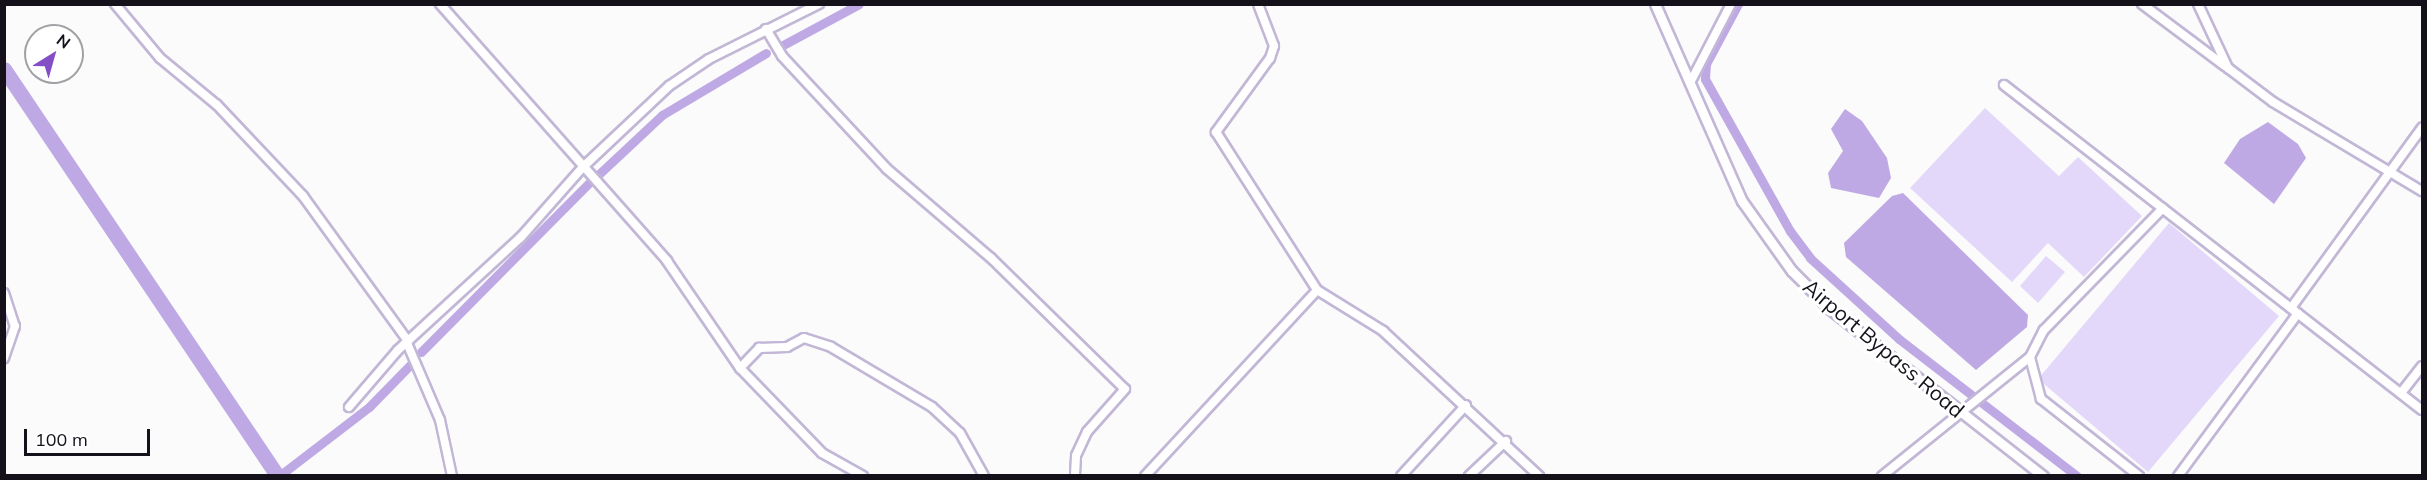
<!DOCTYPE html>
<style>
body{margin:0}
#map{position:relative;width:2427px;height:480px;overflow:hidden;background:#fbfbfb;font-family:Mulish,sans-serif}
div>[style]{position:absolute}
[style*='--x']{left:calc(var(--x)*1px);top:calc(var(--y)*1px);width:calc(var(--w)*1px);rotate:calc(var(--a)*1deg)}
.green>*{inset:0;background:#e4d8fa}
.water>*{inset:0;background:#bfa9e5}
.canal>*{height:9px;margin:-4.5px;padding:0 4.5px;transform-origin:4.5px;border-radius:4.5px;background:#bfa9e5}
.river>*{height:15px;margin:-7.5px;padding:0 7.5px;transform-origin:7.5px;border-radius:7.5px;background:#bfa9e5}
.roads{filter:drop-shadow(2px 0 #c2b7d6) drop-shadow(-2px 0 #c2b7d6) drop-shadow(0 2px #c2b7d6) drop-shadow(0 -2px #c2b7d6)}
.minor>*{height:8px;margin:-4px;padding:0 4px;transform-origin:4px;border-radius:4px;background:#fff}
.tertiary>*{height:9px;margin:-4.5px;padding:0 4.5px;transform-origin:4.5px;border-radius:4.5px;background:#fff}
span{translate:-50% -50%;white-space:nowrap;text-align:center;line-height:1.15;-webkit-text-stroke:6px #fff;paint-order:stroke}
.street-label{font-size:21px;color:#15111b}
.frame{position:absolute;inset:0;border:6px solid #15111b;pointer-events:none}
.north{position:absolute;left:24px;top:24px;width:60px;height:60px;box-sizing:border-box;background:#fff;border:2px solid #a1a0a4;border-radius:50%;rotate:37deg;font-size:16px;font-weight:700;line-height:24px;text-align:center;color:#15111b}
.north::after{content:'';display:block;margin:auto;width:21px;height:27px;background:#844fc6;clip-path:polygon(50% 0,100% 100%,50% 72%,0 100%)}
.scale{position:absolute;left:24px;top:429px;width:126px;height:27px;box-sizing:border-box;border:3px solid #15111b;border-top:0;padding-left:8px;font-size:18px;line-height:21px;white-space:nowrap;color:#15111b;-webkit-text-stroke:4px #fff;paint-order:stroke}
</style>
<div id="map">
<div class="green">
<div style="clip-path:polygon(1985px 108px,2059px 176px,2078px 157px,2142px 216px,2084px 277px,2048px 243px,2012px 282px,1910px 188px)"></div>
<div style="clip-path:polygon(2169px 223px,2279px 316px,2148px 472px,2038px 379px)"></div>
<div style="clip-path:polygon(2046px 256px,2065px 272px,2038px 303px,2020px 286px)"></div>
</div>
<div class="water">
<div style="clip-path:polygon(1845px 109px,1862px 121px,1887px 158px,1891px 178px,1879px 198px,1831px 188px,1828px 173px,1843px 151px,1831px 129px)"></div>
<div style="clip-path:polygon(2268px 122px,2298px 144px,2306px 158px,2274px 204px,2224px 163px,2240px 139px)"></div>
<div style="clip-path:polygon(1903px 193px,2028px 315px,2027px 327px,1976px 370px,1846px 257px,1844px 243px,1892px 196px)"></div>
</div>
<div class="canal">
<div style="--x:1738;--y:4;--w:68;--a:118.1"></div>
<div style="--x:1706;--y:64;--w:15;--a:94"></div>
<div style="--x:1705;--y:79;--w:174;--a:60.8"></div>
<div style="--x:1790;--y:231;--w:34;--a:53"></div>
<div style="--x:1810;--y:258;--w:120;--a:42.3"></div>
<div style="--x:1899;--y:339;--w:225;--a:37.6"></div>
<div style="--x:783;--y:45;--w:86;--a:-28.3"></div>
<div style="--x:599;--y:174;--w:86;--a:-43.1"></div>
<div style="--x:662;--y:115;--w:121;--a:-30.8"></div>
<div style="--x:421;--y:352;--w:238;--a:-45.2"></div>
<div style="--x:279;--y:476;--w:113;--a:-37.5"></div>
<div style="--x:369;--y:407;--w:60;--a:-45.7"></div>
</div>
<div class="river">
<div style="--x:4;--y:69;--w:491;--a:56.1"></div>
</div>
<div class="roads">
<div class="minor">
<div style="--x:115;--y:4;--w:70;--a:50.2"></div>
<div style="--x:160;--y:58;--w:74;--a:39.5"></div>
<div style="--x:217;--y:105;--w:125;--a:46.6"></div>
<div style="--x:303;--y:196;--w:179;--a:54.1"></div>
<div style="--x:440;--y:4;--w:343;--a:48.5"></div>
<div style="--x:667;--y:261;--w:130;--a:55.7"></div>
<div style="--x:740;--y:368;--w:118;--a:46"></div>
<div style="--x:822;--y:453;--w:47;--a:29.3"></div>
<div style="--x:1258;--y:4;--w:45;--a:69.1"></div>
<div style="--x:1274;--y:46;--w:13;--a:108"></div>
<div style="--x:1270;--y:58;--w:92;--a:126.1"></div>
<div style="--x:1216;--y:132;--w:188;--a:57.4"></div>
<div style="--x:1317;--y:290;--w:78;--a:31.8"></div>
<div style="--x:1383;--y:331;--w:213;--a:42.9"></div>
<div style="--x:2142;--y:4;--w:104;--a:36.8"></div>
<div style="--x:2198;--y:4;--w:71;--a:64.9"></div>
<div style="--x:2228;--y:68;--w:56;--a:37.1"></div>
<div style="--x:2273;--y:102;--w:174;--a:30.9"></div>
<div style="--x:766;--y:29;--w:31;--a:59"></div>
<div style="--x:782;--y:56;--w:154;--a:47.1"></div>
<div style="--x:887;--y:169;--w:137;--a:40.6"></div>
<div style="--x:991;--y:258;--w:187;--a:44.4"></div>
<div style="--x:1125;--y:389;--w:57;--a:131.5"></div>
<div style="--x:1087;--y:432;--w:26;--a:115"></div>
<div style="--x:1076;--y:456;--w:20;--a:93"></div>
<div style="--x:1690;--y:83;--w:89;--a:-62.6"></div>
<div style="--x:2004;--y:85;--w:529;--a:37.87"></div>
<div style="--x:4;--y:293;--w:35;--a:72"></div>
<div style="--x:15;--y:326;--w:34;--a:109"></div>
<div style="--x:2291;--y:308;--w:223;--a:-54"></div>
<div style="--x:407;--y:343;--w:84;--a:66.8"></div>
<div style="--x:440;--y:420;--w:57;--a:77.9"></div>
<div style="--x:740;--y:368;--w:28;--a:-46"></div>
<div style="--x:759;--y:348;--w:28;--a:-2"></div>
<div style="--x:787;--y:347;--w:19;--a:-28"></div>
<div style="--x:804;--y:338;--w:28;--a:18"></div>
<div style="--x:831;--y:347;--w:117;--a:30.7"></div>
<div style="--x:932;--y:407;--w:38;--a:43"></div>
<div style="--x:960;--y:433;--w:49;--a:60.8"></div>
<div style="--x:2401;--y:393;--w:34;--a:-52"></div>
<div style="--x:349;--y:407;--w:75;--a:-49.3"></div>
<div style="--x:398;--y:350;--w:167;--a:-42.6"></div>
<div style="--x:521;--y:237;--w:94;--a:-48.5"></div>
<div style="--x:583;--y:167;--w:118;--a:-43.3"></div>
<div style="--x:669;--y:86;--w:48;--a:-34"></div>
<div style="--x:709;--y:59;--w:123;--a:-26.6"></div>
<div style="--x:1145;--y:476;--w:253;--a:-47.2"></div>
<div style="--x:1401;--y:476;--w:96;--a:-47.5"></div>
<div style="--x:1469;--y:476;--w:51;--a:-43.4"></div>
<div style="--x:1882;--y:476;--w:190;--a:-38.8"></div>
<div style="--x:2139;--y:476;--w:125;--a:-141.8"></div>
<div style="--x:2041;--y:399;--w:43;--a:-104.7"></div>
<div style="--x:2030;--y:357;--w:30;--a:-63"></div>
<div style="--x:2044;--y:330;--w:170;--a:-45.7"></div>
<div style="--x:2178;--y:476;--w:202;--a:-53.6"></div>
</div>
<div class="tertiary">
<div style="--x:1655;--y:4;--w:215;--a:66.2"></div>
<div style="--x:1742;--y:201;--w:86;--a:54.5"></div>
<div style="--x:1792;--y:271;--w:54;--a:45"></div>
<div style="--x:1830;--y:309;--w:271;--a:38.1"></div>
</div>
</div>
<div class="street-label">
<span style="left:1884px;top:348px;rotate:40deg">Airport Bypass Road</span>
</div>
<div class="frame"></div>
<div class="north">N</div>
<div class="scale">100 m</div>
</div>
